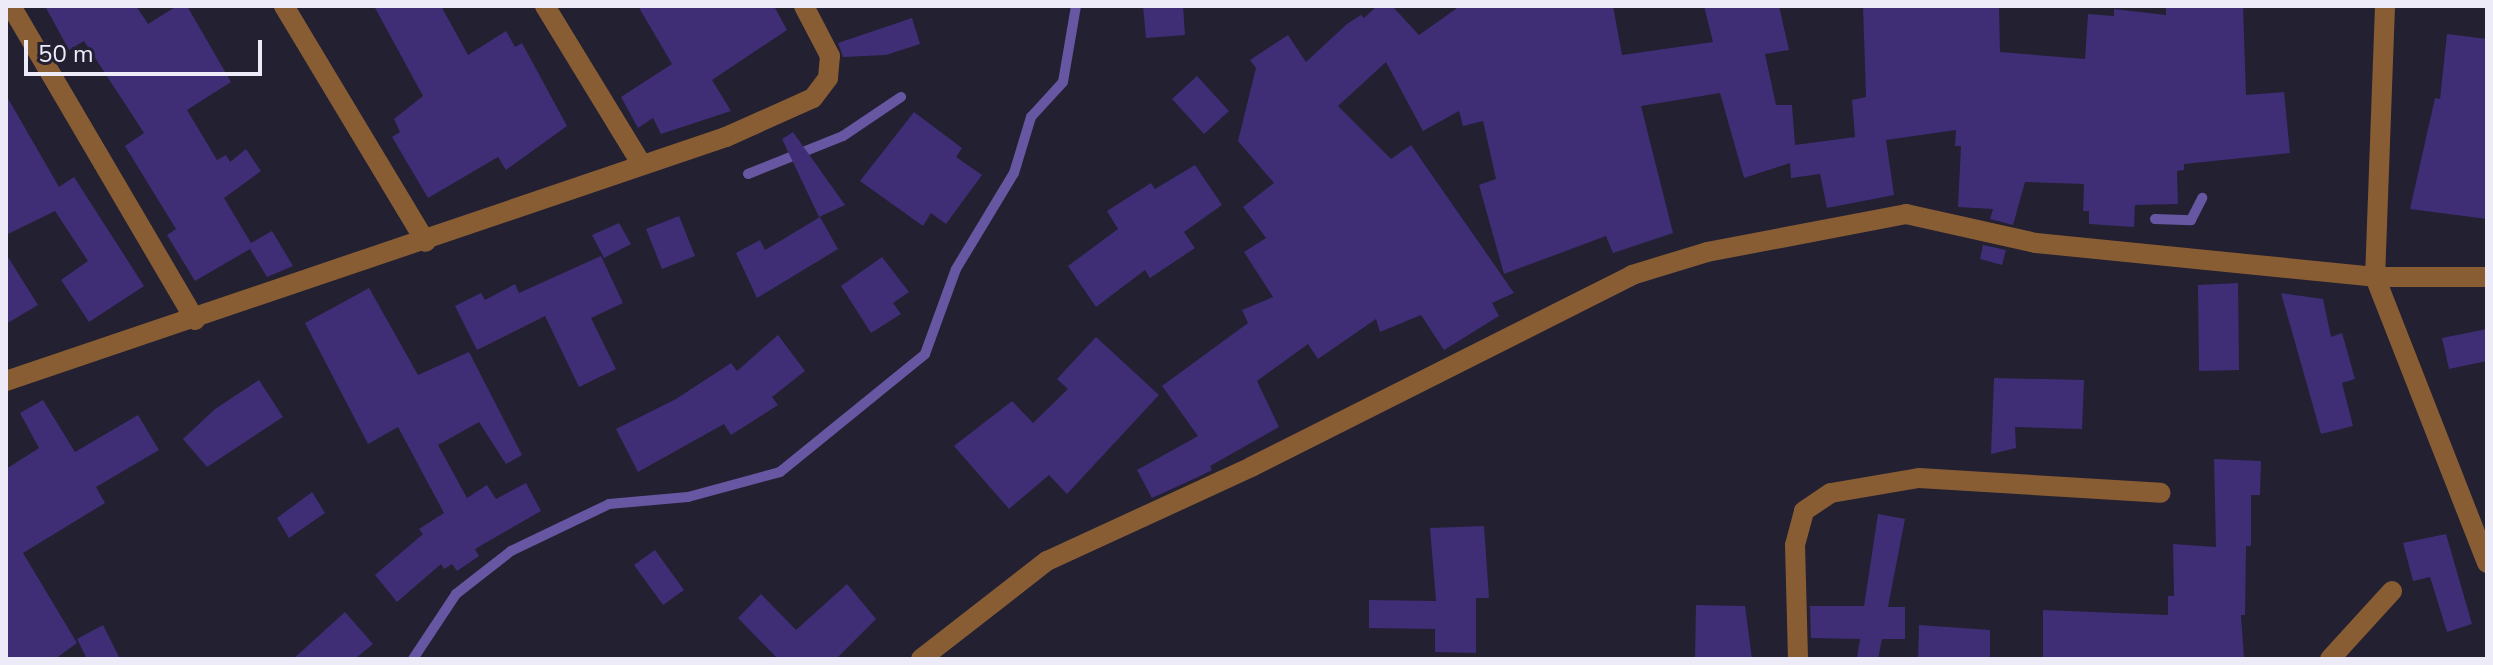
<!DOCTYPE html>
<style>
body{margin:0}
#map{position:relative;width:2493px;height:665px;overflow:hidden;background:#232031;font-family:"Nunito Sans",sans-serif}
div>[style]{position:absolute}
[style*='--x']{left:calc(var(--x)*1px);top:calc(var(--y)*1px);width:calc(var(--w)*1px);rotate:calc(var(--a)*1deg)}
.stream>*{height:10px;margin:-5px;padding:0 5px;transform-origin:5px;border-radius:5px;background:#6757a2}
.building>*{inset:0;background:#3f2d75}
.minor>*{height:20px;margin:-10px;padding:0 10px;transform-origin:10px;border-radius:10px;background:#885d34}
span{translate:-50% -50%;white-space:nowrap;text-align:center;line-height:1.15;-webkit-text-stroke:6px #232031;paint-order:stroke}
.frame{position:absolute;inset:0;border:8px solid #ecebf7;pointer-events:none}
.scale{position:absolute;left:24px;top:40px;width:238px;height:36px;box-sizing:border-box;border:4px solid #ecebf7;border-top:0;padding-left:10px;font-size:24px;line-height:28px;white-space:nowrap;color:#ecebf7;-webkit-text-stroke:6px #232031;paint-order:stroke}
</style>
<div id="map">
<div class="stream">
<div style="--x:748;--y:174;--w:102;--a:-21.8"></div>
<div style="--x:843;--y:136;--w:70;--a:-33.9"></div>
<div style="--x:2155;--y:219;--w:36;--a:2"></div>
<div style="--x:2191;--y:220;--w:25;--a:-63"></div>
<div style="--x:413;--y:659;--w:78;--a:-56.5"></div>
<div style="--x:456;--y:594;--w:70;--a:-38"></div>
<div style="--x:511;--y:551;--w:109;--a:-25.6"></div>
<div style="--x:609;--y:504;--w:79;--a:-5.1"></div>
<div style="--x:688;--y:497;--w:95;--a:-15.2"></div>
<div style="--x:780;--y:472;--w:187;--a:-39.1"></div>
<div style="--x:925;--y:354;--w:90;--a:-70"></div>
<div style="--x:956;--y:269;--w:112;--a:-58.9"></div>
<div style="--x:1014;--y:173;--w:59;--a:-73.1"></div>
<div style="--x:1031;--y:117;--w:47;--a:-47.6"></div>
<div style="--x:1063;--y:82;--w:77;--a:-80.3"></div>
</div>
<div class="building">
<div style="clip-path:polygon(45px 6px,136px 6px,148px 24px,177px 6px,187px 6px,231px 82px,187px 110px,217px 160px,226px 155px,230px 162px,246px 149px,261px 171px,224px 198px,251px 243px,272px 231px,293px 266px,267px 277px,250px 249px,195px 281px,167px 235px,176px 229px,125px 146px,144px 133px,84px 41px,69px 50px)"></div>
<div style="clip-path:polygon(374px 6px,441px 6px,468px 55px,506px 31px,515px 47px,522px 43px,567px 126px,506px 170px,498px 157px,428px 198px,392px 137px,400px 132px,394px 119px,423px 96px)"></div>
<div style="clip-path:polygon(638px 6px,774px 6px,787px 30px,712px 80px,731px 111px,661px 134px,653px 118px,638px 128px,621px 97px,672px 64px)"></div>
<div style="clip-path:polygon(1143px 6px,1183px 6px,1185px 35px,1146px 38px)"></div>
<div style="clip-path:polygon(1377px 6px,1392px 6px,1419px 35px,1460px 6px,1613px 6px,1622px 55px,1713px 42px,1704px 6px,1779px 6px,1789px 50px,1765px 54px,1776px 105px,1792px 105px,1795px 145px,1855px 137px,1852px 100px,1866px 97px,1863px 6px,1999px 6px,2000px 52px,2085px 59px,2088px 14px,2114px 16px,2114px 9px,2166px 15px,2166px 6px,2243px 6px,2246px 95px,2284px 92px,2290px 153px,2184px 164px,2184px 170px,2177px 171px,2178px 204px,2135px 205px,2134px 227px,2089px 224px,2089px 211px,2083px 211px,2084px 184px,2025px 182px,2013px 225px,1990px 219px,1993px 209px,1958px 207px,1961px 146px,1955px 146px,1956px 130px,1886px 140px,1894px 195px,1827px 208px,1820px 174px,1791px 178px,1790px 163px,1744px 178px,1720px 93px,1641px 106px,1673px 233px,1613px 253px,1606px 236px,1504px 274px,1479px 185px,1496px 179px,1483px 121px,1463px 126px,1459px 111px,1423px 131px,1386px 62px,1338px 106px,1391px 159px,1411px 145px,1514px 293px,1492px 303px,1499px 316px,1444px 350px,1421px 315px,1380px 332px,1376px 319px,1318px 359px,1308px 344px,1257px 381px,1279px 427px,1210px 466px,1212px 470px,1200px 476px,1152px 498px,1137px 470px,1198px 436px,1162px 386px,1248px 323px,1242px 310px,1273px 297px,1244px 252px,1266px 238px,1243px 207px,1274px 183px,1238px 141px,1256px 68px,1250px 60px,1288px 35px,1306px 62px,1347px 24px,1361px 15px,1364px 18px)"></div>
<div style="clip-path:polygon(912px 18px,920px 44px,886px 55px,843px 57px,838px 43px)"></div>
<div style="clip-path:polygon(2447px 34px,2487px 39px,2487px 219px,2410px 209px,2435px 98px,2440px 99px)"></div>
<div style="clip-path:polygon(1197px 76px,1229px 111px,1204px 134px,1172px 99px)"></div>
<div style="clip-path:polygon(6px 95px,59px 187px,74px 177px,144px 286px,89px 322px,61px 280px,88px 261px,55px 211px,6px 235px)"></div>
<div style="clip-path:polygon(914px 112px,962px 148px,956px 157px,982px 175px,946px 224px,931px 213px,923px 226px,860px 181px)"></div>
<div style="clip-path:polygon(793px 132px,845px 205px,819px 217px,782px 139px)"></div>
<div style="clip-path:polygon(1195px 165px,1222px 205px,1184px 232px,1195px 248px,1150px 278px,1145px 270px,1096px 307px,1068px 266px,1118px 229px,1107px 211px,1151px 183px,1155px 189px)"></div>
<div style="clip-path:polygon(679px 216px,695px 256px,662px 269px,646px 229px)"></div>
<div style="clip-path:polygon(820px 217px,838px 249px,757px 298px,736px 253px,760px 240px,765px 250px)"></div>
<div style="clip-path:polygon(619px 223px,631px 244px,604px 258px,592px 235px)"></div>
<div style="clip-path:polygon(1983px 245px,2006px 250px,2002px 265px,1980px 259px)"></div>
<div style="clip-path:polygon(6px 254px,38px 305px,6px 324px)"></div>
<div style="clip-path:polygon(601px 256px,623px 303px,591px 318px,616px 369px,579px 387px,545px 316px,477px 350px,455px 306px,481px 293px,485px 300px,515px 284px,519px 293px)"></div>
<div style="clip-path:polygon(882px 257px,909px 292px,893px 303px,901px 314px,871px 333px,841px 286px)"></div>
<div style="clip-path:polygon(2238px 283px,2239px 370px,2199px 371px,2198px 285px)"></div>
<div style="clip-path:polygon(369px 288px,418px 375px,469px 352px,522px 455px,506px 464px,479px 422px,438px 445px,467px 498px,487px 485px,496px 499px,526px 483px,541px 511px,475px 549px,479px 556px,457px 571px,452px 564px,444px 569px,441px 564px,397px 602px,375px 575px,423px 534px,419px 529px,444px 513px,398px 427px,368px 444px,305px 323px)"></div>
<div style="clip-path:polygon(2281px 293px,2323px 299px,2331px 337px,2342px 333px,2355px 379px,2342px 383px,2353px 426px,2321px 434px)"></div>
<div style="clip-path:polygon(2487px 329px,2487px 361px,2449px 369px,2442px 338px)"></div>
<div style="clip-path:polygon(778px 335px,805px 371px,772px 397px,778px 405px,731px 435px,724px 424px,638px 472px,616px 429px,676px 399px,731px 363px,737px 371px)"></div>
<div style="clip-path:polygon(1096px 337px,1159px 395px,1067px 494px,1049px 475px,1009px 509px,954px 446px,1012px 401px,1033px 423px,1068px 389px,1057px 379px)"></div>
<div style="clip-path:polygon(1994px 378px,2084px 380px,2082px 429px,2015px 427px,2016px 448px,1991px 454px)"></div>
<div style="clip-path:polygon(259px 380px,283px 417px,207px 467px,183px 439px,215px 409px)"></div>
<div style="clip-path:polygon(43px 400px,75px 452px,138px 415px,159px 450px,96px 487px,105px 503px,23px 553px,77px 643px,55px 659px,6px 659px,6px 469px,39px 448px,20px 413px)"></div>
<div style="clip-path:polygon(2214px 459px,2261px 461px,2260px 495px,2251px 495px,2251px 546px,2246px 546px,2245px 615px,2241px 615px,2244px 659px,2043px 659px,2043px 610px,2168px 615px,2168px 596px,2174px 596px,2173px 544px,2216px 547px)"></div>
<div style="clip-path:polygon(312px 492px,325px 513px,289px 538px,277px 518px)"></div>
<div style="clip-path:polygon(1878px 514px,1905px 519px,1888px 607px,1905px 607px,1905px 639px,1882px 639px,1878px 659px,1863px 659px,1857px 658px,1860px 639px,1811px 638px,1810px 606px,1864px 606px)"></div>
<div style="clip-path:polygon(1484px 526px,1489px 598px,1476px 598px,1476px 653px,1435px 652px,1435px 629px,1369px 628px,1369px 600px,1436px 601px,1430px 528px)"></div>
<div style="clip-path:polygon(2446px 534px,2472px 624px,2447px 632px,2430px 577px,2413px 581px,2403px 543px)"></div>
<div style="clip-path:polygon(655px 550px,684px 590px,663px 605px,634px 565px)"></div>
<div style="clip-path:polygon(847px 584px,876px 619px,836px 659px,778px 659px,738px 618px,761px 594px,796px 630px)"></div>
<div style="clip-path:polygon(1696px 605px,1745px 606px,1752px 659px,1695px 659px)"></div>
<div style="clip-path:polygon(345px 612px,373px 644px,355px 659px,293px 659px)"></div>
<div style="clip-path:polygon(103px 625px,120px 659px,87px 659px,77px 639px)"></div>
<div style="clip-path:polygon(1919px 625px,1990px 630px,1990px 659px,1918px 659px)"></div>
</div>
<div class="minor">
<div style="--x:11;--y:6;--w:364;--a:59.6"></div>
<div style="--x:284;--y:6;--w:275;--a:59"></div>
<div style="--x:545;--y:6;--w:186;--a:58.6"></div>
<div style="--x:2385;--y:6;--w:271;--a:92.1"></div>
<div style="--x:2375;--y:277;--w:307;--a:68.6"></div>
<div style="--x:6;--y:381;--w:760;--a:-18.72"></div>
<div style="--x:726;--y:137;--w:95;--a:-24.1"></div>
<div style="--x:813;--y:98;--w:25;--a:-53"></div>
<div style="--x:828;--y:78;--w:22;--a:-85"></div>
<div style="--x:830;--y:56;--w:56;--a:-117.5"></div>
<div style="--x:921;--y:659;--w:160;--a:-37.9"></div>
<div style="--x:1047;--y:561;--w:225;--a:-24.7"></div>
<div style="--x:1251;--y:467;--w:427;--a:-26.7"></div>
<div style="--x:1632;--y:275;--w:78;--a:-17"></div>
<div style="--x:1707;--y:252;--w:203;--a:-10.8"></div>
<div style="--x:1906;--y:214;--w:133;--a:12.6"></div>
<div style="--x:2036;--y:243;--w:341;--a:5.7"></div>
<div style="--x:2375;--y:277;--w:112;--a:0"></div>
<div style="--x:1798;--y:659;--w:114;--a:-91.5"></div>
<div style="--x:1795;--y:545;--w:35;--a:-75"></div>
<div style="--x:1804;--y:511;--w:32;--a:-34"></div>
<div style="--x:1831;--y:493;--w:89;--a:-9.7"></div>
<div style="--x:1919;--y:478;--w:242;--a:3.5"></div>
<div style="--x:2330;--y:659;--w:92;--a:-47.6"></div>
</div>
<div class="frame"></div>
<div class="scale">50 m</div>
</div>
